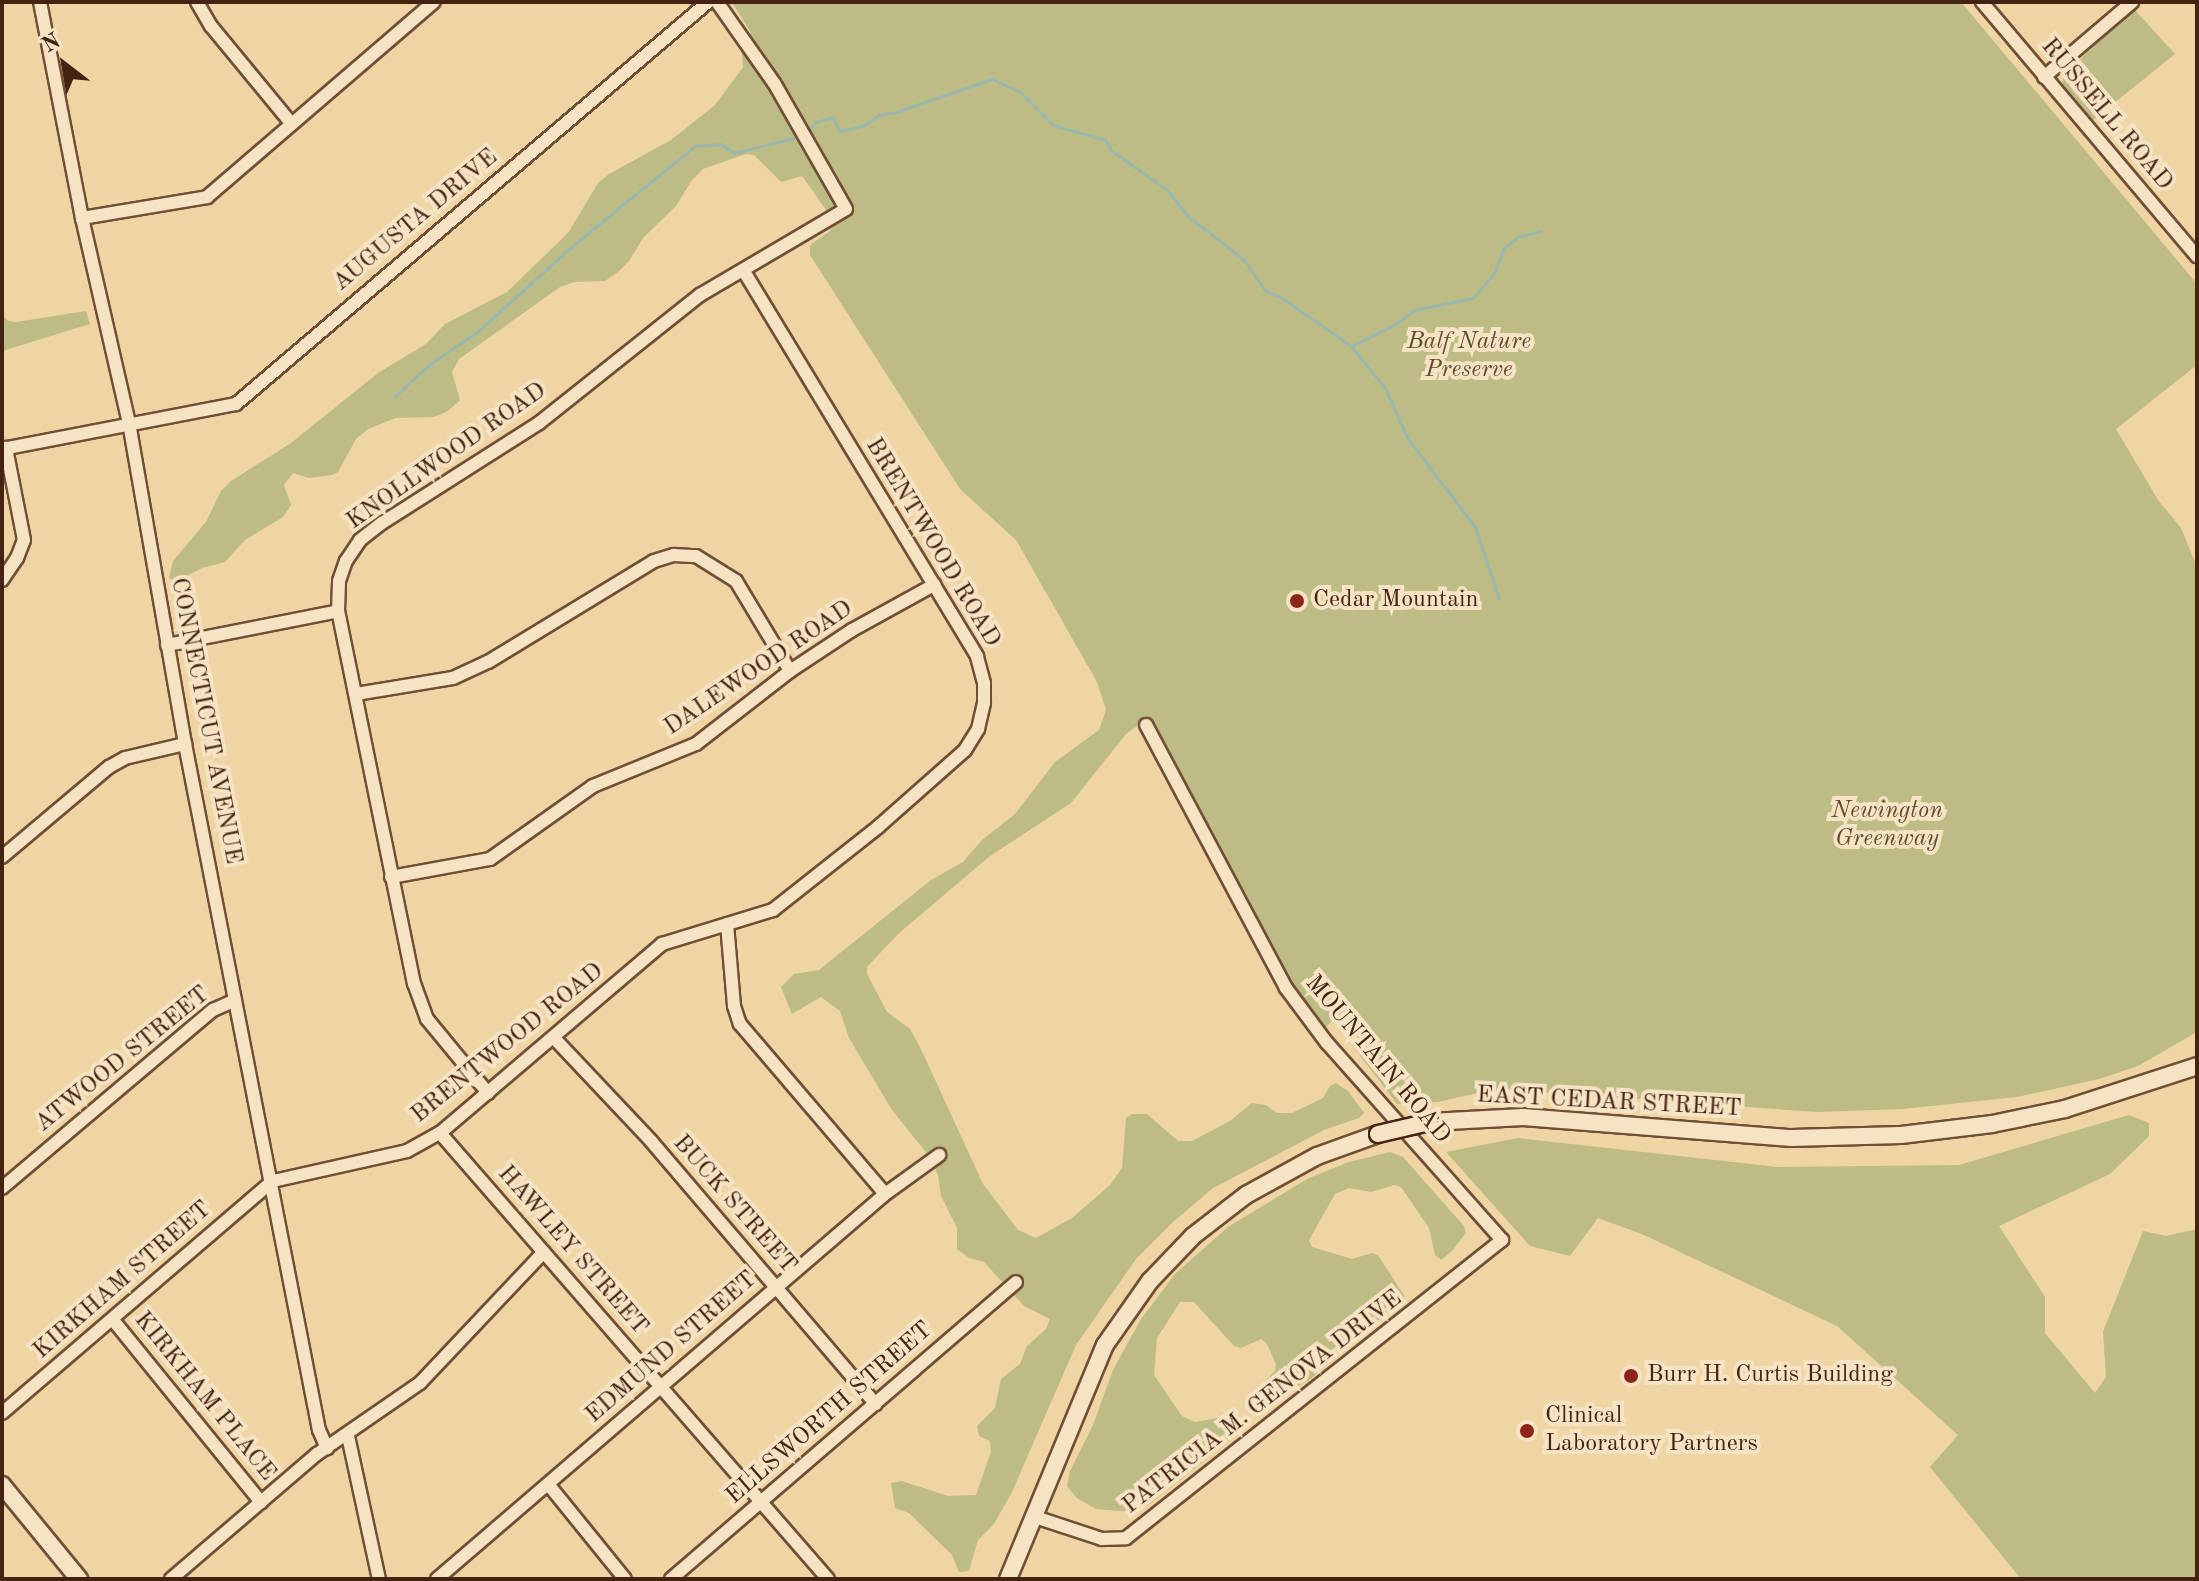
<!DOCTYPE html>
<style>
body{margin:0}
#map{position:relative;width:2199px;height:1581px;overflow:hidden;background:#efd4a4;font-family:"Old Standard TT",serif}
div>[style]{position:absolute}
[style*='--x']{left:calc(var(--x)*1px);top:calc(var(--y)*1px);width:calc(var(--w)*1px);rotate:calc(var(--a)*1deg)}
.green>*{inset:0;background:#bcbc84}
.stream>*{height:3px;margin:-1.5px;padding:0 1.5px;transform-origin:1.5px;border-radius:1.5px;background:#9bb7ad}
.roads{filter:drop-shadow(2px 0 #704f36) drop-shadow(-2px 0 #704f36) drop-shadow(0 2px #704f36) drop-shadow(0 -2px #704f36)}
.street>*{height:12px;margin:-6px;padding:0 6px;transform-origin:6px;border-radius:6px;background:#f5e3c4}
.secondary>*{height:16px;margin:-8px;padding:0 8px;transform-origin:8px;border-radius:8px;background:#f5e3c4}
.bridges{filter:drop-shadow(2px 0 #452312) drop-shadow(-2px 0 #452312) drop-shadow(0 2px #452312) drop-shadow(0 -2px #452312)}
.secondary-bridge>*{height:16px;margin:-8px;padding:0 8px;transform-origin:8px;border-radius:8px;background:#f5e3c4}
.dots>*{width:22px;height:22px;translate:-50% -50%;box-sizing:border-box;border:4px solid #f5e3c4;border-radius:50%}
span{translate:-50% -50%;white-space:nowrap;text-align:center;line-height:1.15;-webkit-text-stroke:8px #f5e3c4;paint-order:stroke}
.street-label{font-size:24px;color:#452312}
.park-label{font-size:24px;color:#63492e;font-style:italic}
.poi-label{font-size:24px;color:#452312}
.left{translate:0 -50%;text-align:left}
.frame{position:absolute;inset:0;border:4px solid #452312;pointer-events:none}
.north{position:absolute;left:24px;top:24px;width:80px;height:80px;-webkit-text-stroke:6px #f5e3c4;paint-order:stroke;rotate:329deg;font-size:22px;font-weight:700;line-height:32px;text-align:center;color:#452312}
.north::after{content:'';display:block;margin:auto;width:28px;height:36px;background:#452312;clip-path:polygon(50% 0,100% 100%,50% 72%,0 100%)}
</style>
<div id="map">
<div class="green">
<div style="clip-path:polygon(732px 2px,1961px 2px,2197px 284px,2197px 365px,2116px 429px,2158px 500px,2181px 528px,2197px 567px,2197px 1032px,2138px 1066px,2099px 1079px,2017px 1097px,1902px 1109px,1817px 1112px,1510px 1090px,1482px 1092px,1438px 1102px,1397px 1104px,1333px 1020px,1324px 1029px,1290px 988px,1141px 723px,1126px 734px,1071px 803px,990px 856px,898px 934px,867px 967px,867px 974px,887px 1012px,910px 1029px,920px 1047px,983px 1184px,1018px 1230px,1036px 1238px,1072px 1218px,1110px 1185px,1122px 1168px,1126px 1118px,1132px 1114px,1147px 1114px,1178px 1141px,1192px 1141px,1230px 1121px,1252px 1103px,1266px 1105px,1277px 1113px,1292px 1113px,1323px 1098px,1330px 1086px,1336px 1083px,1348px 1091px,1364px 1113px,1359px 1118px,1324px 1130px,1213px 1188px,1173px 1222px,1136px 1259px,1076px 1345px,1012px 1492px,994px 1524px,978px 1540px,969px 1571px,959px 1572px,952px 1555px,909px 1513px,895px 1508px,891px 1483px,902px 1481px,948px 1496px,976px 1495px,991px 1452px,990px 1441px,979px 1436px,977px 1426px,995px 1408px,1001px 1379px,1020px 1364px,1027px 1346px,1046px 1329px,1050px 1319px,1024px 1306px,984px 1262px,969px 1258px,957px 1249px,957px 1228px,941px 1196px,938px 1175px,929px 1156px,892px 1110px,849px 1038px,840px 1011px,821px 997px,792px 1014px,781px 987px,794px 974px,819px 970px,931px 880px,963px 862px,982px 840px,1015px 814px,1055px 762px,1099px 730px,1106px 710px,1097px 682px,1016px 540px,960px 489px,810px 255px,810px 245px,830px 231px,834px 221px,802px 176px,781px 182px,754px 155px,746px 154px,703px 169px,692px 180px,676px 206px,643px 238px,629px 261px,618px 272px,605px 281px,574px 282px,560px 287px,459px 359px,452px 372px,460px 400px,448px 411px,434px 417px,396px 418px,368px 429px,356px 439px,338px 472px,332px 475px,309px 478px,293px 473px,284px 485px,291px 505px,283px 517px,245px 540px,225px 562px,202px 568px,175px 582px,169px 578px,173px 561px,206px 522px,221px 491px,231px 481px,291px 443px,378px 373px,426px 344px,445px 324px,507px 292px,568px 233px,598px 183px,609px 174px,671px 140px,715px 105px,743px 67px,741px 45px,751px 33px)"></div>
<div style="clip-path:polygon(2134px 9px,2175px 54px,2093px 120px,2062px 83px,2065px 73px)"></div>
<div style="clip-path:polygon(86px 311px,90px 324px,2px 351px,2px 314px,8px 321px,16px 322px)"></div>
<div style="clip-path:polygon(2129px 1115px,2149px 1123px,2149px 1136px,2110px 1174px,1999px 1226px,2045px 1297px,2045px 1333px,2095px 1393px,2106px 1377px,2103px 1332px,2143px 1231px,2166px 1236px,2197px 1229px,2197px 1579px,2021px 1579px,1930px 1467px,1958px 1435px,1837px 1326px,1644px 1235px,1598px 1218px,1570px 1256px,1530px 1246px,1446px 1152px,1518px 1138px,1778px 1167px,1959px 1165px)"></div>
<div style="clip-path:polygon(1390px 1152px,1403px 1157px,1464px 1226px,1466px 1233px,1452px 1251px,1441px 1260px,1435px 1255px,1429px 1228px,1401px 1187px,1394px 1185px,1371px 1192px,1349px 1188px,1335px 1194px,1309px 1240px,1312px 1247px,1352px 1259px,1372px 1253px,1378px 1255px,1405px 1297px,1308px 1381px,1275px 1398px,1266px 1388px,1265px 1381px,1275px 1371px,1276px 1364px,1267px 1344px,1261px 1339px,1241px 1348px,1234px 1346px,1194px 1302px,1180px 1302px,1157px 1338px,1154px 1375px,1182px 1416px,1195px 1422px,1229px 1416px,1240px 1425px,1241px 1432px,1147px 1506px,1133px 1512px,1096px 1509px,1077px 1498px,1067px 1486px,1070px 1471px,1093px 1425px,1113px 1370px,1141px 1319px,1176px 1273px,1228px 1227px,1307px 1179px,1349px 1162px)"></div>
</div>
<div class="stream">
<div style="--x:808;--y:130;--w:11;--a:-45"></div>
<div style="--x:816;--y:122;--w:18;--a:-16"></div>
<div style="--x:833;--y:117;--w:15;--a:67"></div>
<div style="--x:839;--y:131;--w:25;--a:-12"></div>
<div style="--x:863;--y:126;--w:19;--a:-35"></div>
<div style="--x:879;--y:115;--w:17;--a:-10"></div>
<div style="--x:896;--y:112;--w:102;--a:-19"></div>
<div style="--x:992;--y:79;--w:31;--a:25"></div>
<div style="--x:1020;--y:92;--w:47;--a:45"></div>
<div style="--x:1053;--y:125;--w:54;--a:16.1"></div>
<div style="--x:1105;--y:140;--w:13;--a:58"></div>
<div style="--x:1112;--y:151;--w:66;--a:35.1"></div>
<div style="--x:1166;--y:189;--w:35;--a:51"></div>
<div style="--x:1188;--y:216;--w:71;--a:38.2"></div>
<div style="--x:1244;--y:260;--w:38;--a:55"></div>
<div style="--x:1266;--y:291;--w:17;--a:24"></div>
<div style="--x:1282;--y:298;--w:84;--a:34.8"></div>
<div style="--x:1351;--y:346;--w:54;--a:51"></div>
<div style="--x:1385;--y:388;--w:56;--a:65.7"></div>
<div style="--x:1408;--y:439;--w:111;--a:52.7"></div>
<div style="--x:1475;--y:527;--w:76;--a:71.6"></div>
<div style="--x:1352;--y:346;--w:47;--a:-26.6"></div>
<div style="--x:1394;--y:325;--w:25;--a:-37"></div>
<div style="--x:1414;--y:310;--w:60;--a:-11.5"></div>
<div style="--x:1473;--y:298;--w:33;--a:-50"></div>
<div style="--x:1494;--y:273;--w:27;--a:-68"></div>
<div style="--x:1504;--y:248;--w:18;--a:-38"></div>
<div style="--x:1518;--y:237;--w:23;--a:-15"></div>
<div style="--x:395;--y:396;--w:49;--a:-42.5"></div>
<div style="--x:431;--y:363;--w:55;--a:-34"></div>
<div style="--x:477;--y:332;--w:127;--a:-42.1"></div>
<div style="--x:571;--y:247;--w:160;--a:-39.2"></div>
<div style="--x:695;--y:146;--w:26;--a:-4"></div>
<div style="--x:721;--y:144;--w:16;--a:35"></div>
<div style="--x:734;--y:153;--w:61;--a:-14.3"></div>
</div>
<div class="roads">
<div class="street">
<div style="--x:40;--y:2;--w:220;--a:79"></div>
<div style="--x:82;--y:218;--w:210;--a:77.1"></div>
<div style="--x:129;--y:423;--w:326;--a:80.1"></div>
<div style="--x:185;--y:744;--w:699;--a:78.95"></div>
<div style="--x:319;--y:1430;--w:20;--a:66"></div>
<div style="--x:197;--y:2;--w:28;--a:60"></div>
<div style="--x:211;--y:26;--w:126;--a:50.5"></div>
<div style="--x:1982;--y:2;--w:333;--a:49.8"></div>
<div style="--x:2044;--y:77;--w:116;--a:-40.4"></div>
<div style="--x:82;--y:218;--w:127;--a:-9.5"></div>
<div style="--x:207;--y:197;--w:299;--a:-40.7"></div>
<div style="--x:2;--y:449;--w:238;--a:-10.9"></div>
<div style="--x:236;--y:404;--w:620;--a:-40.42"></div>
<div style="--x:2;--y:580;--w:27;--a:-56"></div>
<div style="--x:17;--y:558;--w:19;--a:-69"></div>
<div style="--x:24;--y:540;--w:94;--a:-101.1"></div>
<div style="--x:167;--y:645;--w:174;--a:-11.2"></div>
<div style="--x:356;--y:694;--w:98;--a:-9.4"></div>
<div style="--x:453;--y:678;--w:38;--a:-25"></div>
<div style="--x:488;--y:662;--w:194;--a:-31.3"></div>
<div style="--x:654;--y:561;--w:21;--a:-17"></div>
<div style="--x:674;--y:555;--w:22;--a:3"></div>
<div style="--x:696;--y:556;--w:47;--a:32"></div>
<div style="--x:736;--y:581;--w:105;--a:59"></div>
<div style="--x:2;--y:857;--w:140;--a:-40.1"></div>
<div style="--x:109;--y:767;--w:18;--a:-29"></div>
<div style="--x:125;--y:758;--w:62;--a:-13.1"></div>
<div style="--x:391;--y:877;--w:101;--a:-10.3"></div>
<div style="--x:490;--y:859;--w:126;--a:-35.3"></div>
<div style="--x:593;--y:786;--w:111;--a:-22.2"></div>
<div style="--x:696;--y:744;--w:119;--a:-37.8"></div>
<div style="--x:790;--y:671;--w:74;--a:-33.5"></div>
<div style="--x:852;--y:630;--w:94;--a:-28.8"></div>
<div style="--x:727;--y:924;--w:82;--a:85.1"></div>
<div style="--x:734;--y:1006;--w:19;--a:72"></div>
<div style="--x:740;--y:1024;--w:223;--a:49.5"></div>
<div style="--x:554;--y:1038;--w:141;--a:46.7"></div>
<div style="--x:651;--y:1141;--w:346;--a:49.5"></div>
<div style="--x:488;--y:1093;--w:96;--a:-129.5"></div>
<div style="--x:427;--y:1019;--w:37;--a:-110"></div>
<div style="--x:414;--y:984;--w:381;--a:-101.5"></div>
<div style="--x:338;--y:611;--w:30;--a:-88"></div>
<div style="--x:339;--y:581;--w:21;--a:-71"></div>
<div style="--x:346;--y:561;--w:25;--a:-56"></div>
<div style="--x:360;--y:540;--w:28;--a:-38"></div>
<div style="--x:382;--y:523;--w:186;--a:-32.5"></div>
<div style="--x:539;--y:423;--w:206;--a:-38.5"></div>
<div style="--x:700;--y:295;--w:169;--a:-30.5"></div>
<div style="--x:846;--y:209;--w:145;--a:-119.7"></div>
<div style="--x:774;--y:83;--w:99;--a:-125.1"></div>
<div style="--x:440;--y:1133;--w:591;--a:48.98"></div>
<div style="--x:2;--y:1188;--w:276;--a:-40.2"></div>
<div style="--x:213;--y:1010;--w:24;--a:-24"></div>
<div style="--x:113;--y:1320;--w:235;--a:50.9"></div>
<div style="--x:2;--y:1413;--w:357;--a:-40.6"></div>
<div style="--x:273;--y:1181;--w:137;--a:-12.6"></div>
<div style="--x:407;--y:1151;--w:38;--a:-29"></div>
<div style="--x:440;--y:1133;--w:292;--a:-40.4"></div>
<div style="--x:662;--y:944;--w:116;--a:-17"></div>
<div style="--x:773;--y:910;--w:134;--a:-38.3"></div>
<div style="--x:878;--y:827;--w:116;--a:-41.5"></div>
<div style="--x:965;--y:750;--w:25;--a:-58"></div>
<div style="--x:978;--y:729;--w:27;--a:-77"></div>
<div style="--x:984;--y:703;--w:20;--a:-90"></div>
<div style="--x:984;--y:683;--w:28;--a:-105"></div>
<div style="--x:977;--y:656;--w:451;--a:-121.2"></div>
<div style="--x:348;--y:1436;--w:146;--a:77.8"></div>
<div style="--x:548;--y:1484;--w:122;--a:51"></div>
<div style="--x:1032;--y:1516;--w:74;--a:18.2"></div>
<div style="--x:1102;--y:1539;--w:24;--a:-2"></div>
<div style="--x:1126;--y:1538;--w:480;--a:-38.4"></div>
<div style="--x:1502;--y:1240;--w:264;--a:-131.6"></div>
<div style="--x:1327;--y:1043;--w:69;--a:-126.7"></div>
<div style="--x:1286;--y:988;--w:298;--a:-118"></div>
<div style="--x:171;--y:1579;--w:192;--a:-40.6"></div>
<div style="--x:317;--y:1454;--w:125;--a:-34.6"></div>
<div style="--x:420;--y:1383;--w:180;--a:-46.6"></div>
<div style="--x:437;--y:1579;--w:591;--a:-40.67"></div>
<div style="--x:885;--y:1194;--w:67;--a:-35.8"></div>
<div style="--x:671;--y:1579;--w:455;--a:-40.7"></div>
</div>
<div class="secondary">
<div style="--x:1430;--y:1122;--w:93;--a:-3.1"></div>
<div style="--x:1523;--y:1117;--w:269;--a:4.5"></div>
<div style="--x:1791;--y:1138;--w:110;--a:-1.6"></div>
<div style="--x:1901;--y:1135;--w:92;--a:-6.9"></div>
<div style="--x:1992;--y:1124;--w:75;--a:-11.6"></div>
<div style="--x:2065;--y:1109;--w:139;--a:-18"></div>
<div style="--x:2;--y:1485;--w:122;--a:50.7"></div>
<div style="--x:1008;--y:1579;--w:253;--a:-67.5"></div>
<div style="--x:1105;--y:1345;--w:78;--a:-54.9"></div>
<div style="--x:1150;--y:1281;--w:62;--a:-46.3"></div>
<div style="--x:1193;--y:1236;--w:67;--a:-37.7"></div>
<div style="--x:1246;--y:1195;--w:81;--a:-28.8"></div>
<div style="--x:1317;--y:1156;--w:65;--a:-19.8"></div>
</div>
</div>
<div class="bridges">
<div class="secondary-bridge">
<div style="--x:1378;--y:1134;--w:53;--a:-13"></div>
</div>
</div>
<div class="dots">
<div style="left:1297px;top:601px;background:#8f2418"></div>
<div style="left:1631px;top:1376px;background:#8f2418"></div>
<div style="left:1527px;top:1431px;background:#8f2418"></div>
</div>
<div class="street-label">
<span style="left:2106px;top:115px;rotate:50deg">RUSSELL ROAD</span>
<span style="left:416px;top:221px;rotate:-40deg">AUGUSTA DRIVE</span>
<span style="left:447px;top:457px;rotate:-35deg">KNOLLWOOD ROAD</span>
<span style="left:932px;top:543px;rotate:59deg">BRENTWOOD ROAD</span>
<span style="left:759px;top:669px;rotate:-34deg">DALEWOOD ROAD</span>
<span style="left:205px;top:721px;rotate:79deg">CONNECTICUT AVENUE</span>
<span style="left:508px;top:1044px;rotate:-39deg">BRENTWOOD ROAD</span>
<span style="left:123px;top:1060px;rotate:-39deg">ATWOOD STREET</span>
<span style="left:1377px;top:1060px;rotate:50deg">MOUNTAIN ROAD</span>
<span style="left:1609px;top:1103px;rotate:3deg">EAST CEDAR STREET</span>
<span style="left:734px;top:1205px;rotate:49deg">BUCK STREET</span>
<span style="left:572px;top:1251px;rotate:49deg">HAWLEY STREET</span>
<span style="left:123px;top:1281px;rotate:-41deg">KIRKHAM STREET</span>
<span style="left:672px;top:1348px;rotate:-41deg">EDMUND STREET</span>
<span style="left:204px;top:1397px;rotate:51deg">KIRKHAM PLACE</span>
<span style="left:1263px;top:1403px;rotate:-38deg">PATRICIA M. GENOVA DRIVE</span>
<span style="left:830px;top:1414px;rotate:-41deg">ELLSWORTH STREET</span>
</div>
<div class="park-label">
<span style="left:1469px;top:357px">Balf Nature<br>Preserve</span>
<span style="left:1887px;top:826px">Newington<br>Greenway</span>
</div>
<div class="poi-label">
<span class="left" style="left:1313px;top:601px">Cedar Mountain</span>
<span class="left" style="left:1647px;top:1376px">Burr H. Curtis Building</span>
<span class="left" style="left:1545px;top:1431px">Clinical<br>Laboratory Partners</span>
</div>
<div class="frame"></div>
<div class="north">N</div>
</div>
